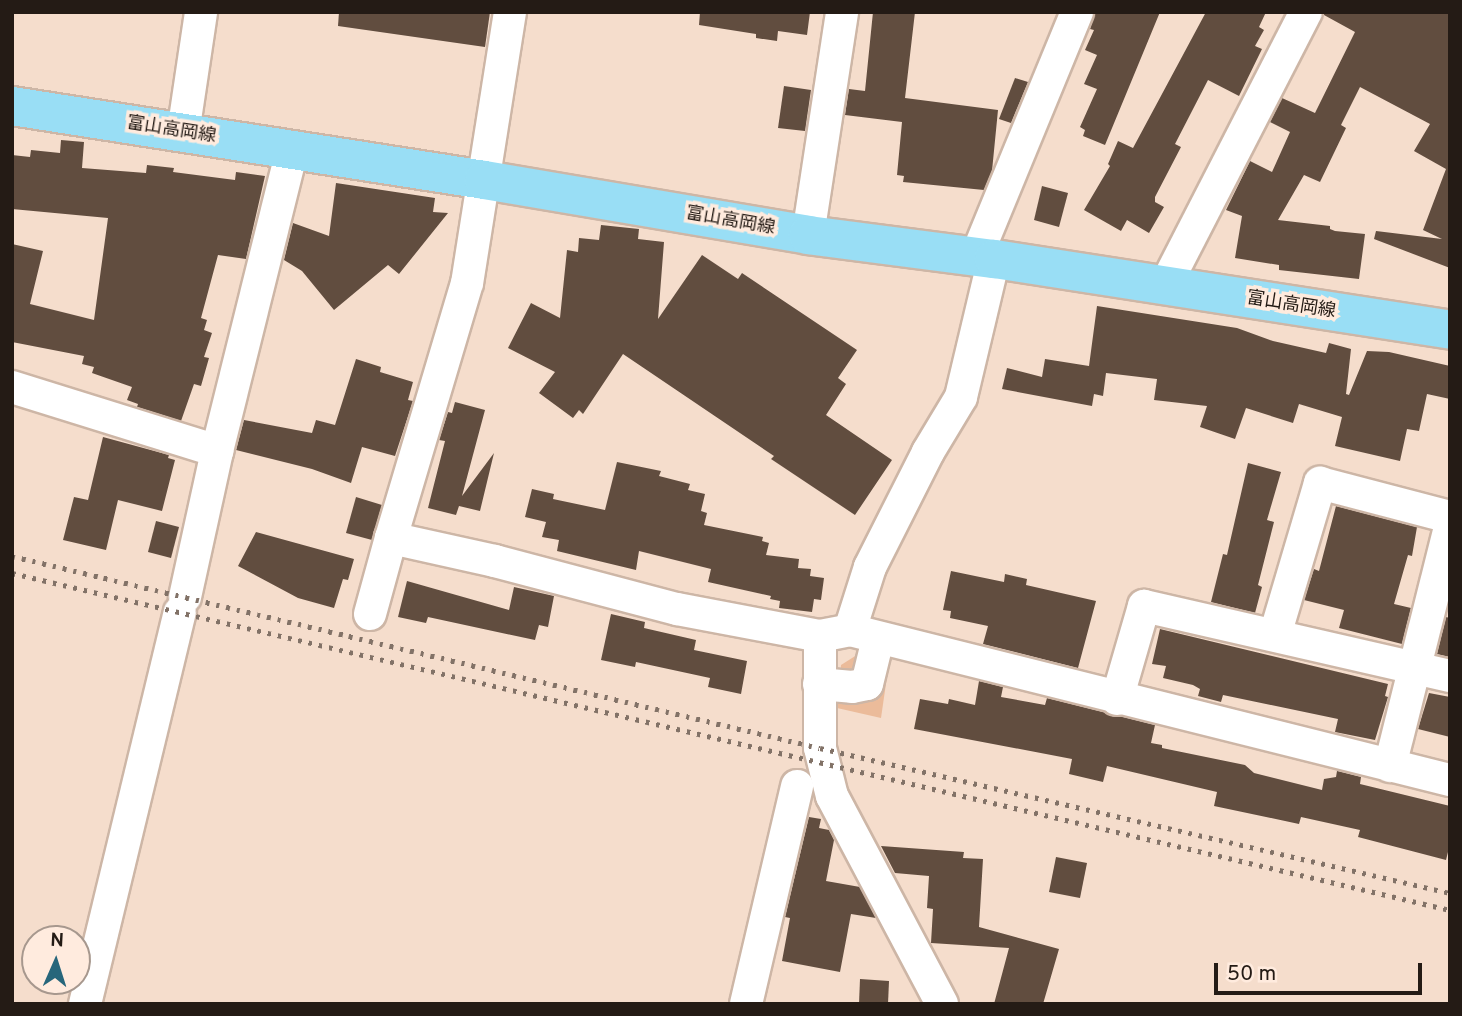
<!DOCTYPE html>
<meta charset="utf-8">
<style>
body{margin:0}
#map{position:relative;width:1462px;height:1016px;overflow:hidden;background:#f5ddcc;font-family:Overpass,"Noto Sans JP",sans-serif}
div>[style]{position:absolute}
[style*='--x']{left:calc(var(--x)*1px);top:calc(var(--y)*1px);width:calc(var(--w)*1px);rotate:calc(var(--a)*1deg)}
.green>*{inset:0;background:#ebbb9a}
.building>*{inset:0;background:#614d3f}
.roads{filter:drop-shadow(2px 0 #cdb6a6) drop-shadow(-2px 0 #cdb6a6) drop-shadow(0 2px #cdb6a6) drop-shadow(0 -2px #cdb6a6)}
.minor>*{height:32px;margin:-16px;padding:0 16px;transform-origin:16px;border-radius:16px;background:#fff}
.major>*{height:38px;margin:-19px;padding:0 19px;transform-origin:19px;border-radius:19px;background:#99def5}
.rail>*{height:5px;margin-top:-2.5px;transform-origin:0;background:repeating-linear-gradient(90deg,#827267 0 3.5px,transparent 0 10.5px)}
span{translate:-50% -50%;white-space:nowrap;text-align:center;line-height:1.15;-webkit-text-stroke:7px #ffebde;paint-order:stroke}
.street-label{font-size:18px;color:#241b15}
.frame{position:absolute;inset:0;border:14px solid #241b15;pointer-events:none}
.north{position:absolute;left:21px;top:925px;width:70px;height:70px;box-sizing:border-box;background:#ffebde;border:2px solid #a7988e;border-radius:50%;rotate:3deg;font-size:19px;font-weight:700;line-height:28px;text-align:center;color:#241b15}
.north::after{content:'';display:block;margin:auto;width:24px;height:32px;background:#27667b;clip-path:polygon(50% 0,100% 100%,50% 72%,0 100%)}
.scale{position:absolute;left:1214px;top:963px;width:208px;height:32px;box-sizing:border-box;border:4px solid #241b15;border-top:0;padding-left:9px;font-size:21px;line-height:24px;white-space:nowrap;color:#241b15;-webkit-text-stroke:5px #ffebde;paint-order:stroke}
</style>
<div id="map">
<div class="green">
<div style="clip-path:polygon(874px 652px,890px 656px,881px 718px,837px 708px,841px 665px,860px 653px)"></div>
</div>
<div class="building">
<div style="clip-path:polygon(339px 12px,490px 12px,485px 47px,338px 26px)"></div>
<div style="clip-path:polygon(700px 12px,810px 12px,807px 35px,778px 31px,777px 41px,756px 38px,756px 34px,699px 25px)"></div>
<div style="clip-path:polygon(873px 12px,915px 12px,905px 98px,998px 110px,992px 171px,984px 190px,903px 182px,904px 176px,897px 175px,902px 122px,845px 115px,849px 89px,865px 91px)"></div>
<div style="clip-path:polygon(1095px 12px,1160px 12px,1105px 145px,1083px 136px,1085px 130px,1080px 127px,1097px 89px,1084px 84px,1097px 55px,1085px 50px,1094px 30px,1090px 29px)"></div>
<div style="clip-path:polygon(1206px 12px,1266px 12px,1259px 27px,1264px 30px,1255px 46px,1262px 49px,1239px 96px,1208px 80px,1175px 144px,1181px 147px,1155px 197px,1155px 202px,1164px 207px,1149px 233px,1127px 220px,1121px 231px,1084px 210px,1110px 166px,1108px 164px,1118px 141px,1133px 148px)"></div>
<div style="clip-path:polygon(1324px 12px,1450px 12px,1450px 268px,1374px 239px,1376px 231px,1442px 239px,1423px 230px,1446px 169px,1414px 151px,1430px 124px,1360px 87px,1341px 125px,1346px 128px,1320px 182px,1304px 175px,1278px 220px,1330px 226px,1330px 229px,1335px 231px,1365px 234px,1359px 279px,1279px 270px,1279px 265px,1235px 258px,1242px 216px,1226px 210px,1250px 161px,1272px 172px,1290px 132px,1270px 122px,1282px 98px,1315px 113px,1355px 32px,1324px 15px)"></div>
<div style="clip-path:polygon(1015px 78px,1028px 82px,1011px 123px,999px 119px)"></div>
<div style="clip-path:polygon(784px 86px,811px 90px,805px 131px,778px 128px)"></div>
<div style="clip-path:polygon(61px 140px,84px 142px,82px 168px,146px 173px,147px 165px,174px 168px,173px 172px,235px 180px,236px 172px,265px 176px,246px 259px,218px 255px,201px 318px,207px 320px,204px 330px,212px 333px,204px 357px,209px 358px,201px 386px,194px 384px,181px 421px,137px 407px,138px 404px,127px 400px,132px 387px,92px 373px,94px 367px,82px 364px,84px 356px,12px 342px,12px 244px,43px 251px,30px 304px,94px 320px,108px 218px,12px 209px,12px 155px,30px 157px,31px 150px,60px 153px)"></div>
<div style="clip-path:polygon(336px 183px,435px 198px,433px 212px,448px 213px,399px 274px,388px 265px,334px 310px,302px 271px,284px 260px,293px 223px,329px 236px)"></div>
<div style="clip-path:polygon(1042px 186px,1068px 193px,1059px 227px,1034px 220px)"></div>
<div style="clip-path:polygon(601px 225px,639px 229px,638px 239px,664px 242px,658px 319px,702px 255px,738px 279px,742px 273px,857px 350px,838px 378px,846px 384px,826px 415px,892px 460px,855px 515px,771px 459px,774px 456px,623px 354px,583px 414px,579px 410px,573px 418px,539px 393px,555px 372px,508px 348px,531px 303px,560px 318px,567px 250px,578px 252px,579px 238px,599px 240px)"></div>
<div style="clip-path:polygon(1097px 306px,1237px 328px,1273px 341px,1326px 353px,1329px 343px,1351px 349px,1346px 394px,1349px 395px,1367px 351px,1389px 352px,1450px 366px,1450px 399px,1427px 394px,1419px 431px,1407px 429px,1400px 461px,1335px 446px,1342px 417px,1299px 404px,1293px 423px,1246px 408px,1235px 439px,1200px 427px,1207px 406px,1154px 400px,1157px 379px,1106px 373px,1103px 396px,1094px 394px,1092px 406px,1002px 389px,1007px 368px,1042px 377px,1045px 359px,1089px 366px)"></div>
<div style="clip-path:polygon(356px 359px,381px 367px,380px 372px,413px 382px,408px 400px,413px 401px,395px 456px,362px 447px,351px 483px,312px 469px,236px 450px,244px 420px,312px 433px,316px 420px,335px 425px)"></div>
<div style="clip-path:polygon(455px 402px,485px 410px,462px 496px,494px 453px,480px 511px,459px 506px,456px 515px,428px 508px,445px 441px,439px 440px,448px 412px,452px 413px)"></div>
<div style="clip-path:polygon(103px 437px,169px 455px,168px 458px,175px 460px,162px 511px,118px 500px,106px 550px,63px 540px,74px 497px,88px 500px)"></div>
<div style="clip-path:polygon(617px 462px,661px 471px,659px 476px,690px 484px,688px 490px,705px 494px,701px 511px,707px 513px,704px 525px,763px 537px,762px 541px,769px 543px,766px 555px,799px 559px,798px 568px,811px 569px,810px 576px,824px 578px,821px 600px,814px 599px,812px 612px,779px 608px,780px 601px,770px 599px,771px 596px,708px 582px,711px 569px,639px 551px,636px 570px,557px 551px,559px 540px,542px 537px,546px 522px,525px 517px,532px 489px,554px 494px,553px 499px,605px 510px)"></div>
<div style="clip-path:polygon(1248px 463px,1281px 472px,1267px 520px,1274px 522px,1258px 585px,1262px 587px,1255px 613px,1211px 602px,1223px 554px,1227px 555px)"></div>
<div style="clip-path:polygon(356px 497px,382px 505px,372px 540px,346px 533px)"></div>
<div style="clip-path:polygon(1336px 506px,1417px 527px,1412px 556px,1408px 555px,1394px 604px,1411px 608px,1402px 644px,1339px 628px,1344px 610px,1304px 600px,1314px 569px,1319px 571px)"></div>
<div style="clip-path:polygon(156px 521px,179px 527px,171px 558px,148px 552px)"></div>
<div style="clip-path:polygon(256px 532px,354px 559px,348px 580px,343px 579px,334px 608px,298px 598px,238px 566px)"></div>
<div style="clip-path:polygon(951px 571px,1004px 582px,1005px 574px,1027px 579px,1026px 585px,1096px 601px,1078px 668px,983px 644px,988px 626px,950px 618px,951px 611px,943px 610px)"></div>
<div style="clip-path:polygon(407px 581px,509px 610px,514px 587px,554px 596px,548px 627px,539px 625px,535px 640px,428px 617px,426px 623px,398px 617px)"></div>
<div style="clip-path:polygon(611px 614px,645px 622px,644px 628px,696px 640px,694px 650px,747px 661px,741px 694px,708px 687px,710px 678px,636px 662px,635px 667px,601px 660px)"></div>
<div style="clip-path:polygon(1446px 617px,1450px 618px,1450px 657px,1437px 654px)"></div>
<div style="clip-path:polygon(1160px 629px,1388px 684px,1385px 696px,1388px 697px,1375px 740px,1335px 732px,1338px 719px,1223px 695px,1221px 702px,1198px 696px,1200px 689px,1193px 685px,1163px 678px,1166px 666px,1152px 664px)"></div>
<div style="clip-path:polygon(979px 681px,1003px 687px,1001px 697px,1045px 705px,1047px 698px,1155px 725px,1151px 743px,1162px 745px,1162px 748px,1245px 765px,1254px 773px,1322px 790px,1324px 779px,1336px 777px,1337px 771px,1361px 777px,1360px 784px,1450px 806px,1450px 844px,1446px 860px,1358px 837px,1360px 830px,1301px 817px,1299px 824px,1214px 806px,1217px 792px,1107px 766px,1103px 782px,1069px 774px,1072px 759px,914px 729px,920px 699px,948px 704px,949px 699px,975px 705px)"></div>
<div style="clip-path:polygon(1429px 693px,1450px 697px,1450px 737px,1418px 729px)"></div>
<div style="clip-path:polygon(809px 817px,821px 819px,819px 828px,829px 830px,834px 840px,826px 881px,860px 887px,876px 918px,851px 914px,840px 972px,782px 961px,790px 918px,785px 917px)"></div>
<div style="clip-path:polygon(881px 846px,964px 852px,963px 858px,983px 859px,979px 927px,1059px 949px,1043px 1004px,994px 1004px,1009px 948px,931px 943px,933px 909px,927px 908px,929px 876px,895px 873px)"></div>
<div style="clip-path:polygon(1056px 857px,1087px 863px,1080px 898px,1049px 892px)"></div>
<div style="clip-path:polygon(860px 979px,889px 981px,888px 1004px,859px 1004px)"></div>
</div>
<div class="roads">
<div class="minor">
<div style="--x:510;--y:12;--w:274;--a:99"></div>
<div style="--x:467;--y:283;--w:266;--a:106.6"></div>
<div style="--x:391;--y:538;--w:107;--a:12.5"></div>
<div style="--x:495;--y:561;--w:188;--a:14.8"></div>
<div style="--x:677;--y:609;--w:146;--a:10.7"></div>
<div style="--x:820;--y:636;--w:31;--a:-11"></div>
<div style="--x:850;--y:630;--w:66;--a:-72.4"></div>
<div style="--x:870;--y:567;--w:129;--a:-63.2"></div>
<div style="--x:928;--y:452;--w:64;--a:-59"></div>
<div style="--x:961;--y:397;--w:142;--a:-76.6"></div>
<div style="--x:183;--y:133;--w:122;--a:-81.5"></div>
<div style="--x:808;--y:235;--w:226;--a:-81.3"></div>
<div style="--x:976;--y:257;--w:265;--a:-67.6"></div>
<div style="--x:1165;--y:286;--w:308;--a:-62.8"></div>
<div style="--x:12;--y:387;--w:215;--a:17.3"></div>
<div style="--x:217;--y:451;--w:309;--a:-76"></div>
<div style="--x:185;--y:597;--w:149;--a:-77.6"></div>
<div style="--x:370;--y:614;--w:79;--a:-74.6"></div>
<div style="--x:850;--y:630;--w:618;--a:14.04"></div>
<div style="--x:1275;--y:635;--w:159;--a:-73.5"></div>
<div style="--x:1320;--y:483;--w:134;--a:14.7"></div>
<div style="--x:820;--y:636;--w:112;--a:90"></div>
<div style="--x:820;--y:748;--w:49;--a:76"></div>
<div style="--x:832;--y:796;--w:235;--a:62.1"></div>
<div style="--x:819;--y:684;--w:33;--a:5"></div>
<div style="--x:852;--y:687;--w:15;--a:-11"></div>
<div style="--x:867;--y:684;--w:46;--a:-76.3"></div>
<div style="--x:1117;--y:699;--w:97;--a:-73.8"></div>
<div style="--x:1144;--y:606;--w:314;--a:12.9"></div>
<div style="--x:1390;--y:766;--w:246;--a:-75.9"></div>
<div style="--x:85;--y:1004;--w:403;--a:-76.4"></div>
<div style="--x:746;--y:1004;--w:224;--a:-76.8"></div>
</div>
<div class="major">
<div style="--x:12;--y:106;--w:478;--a:8.9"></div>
<div style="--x:484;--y:180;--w:329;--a:9.6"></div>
<div style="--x:808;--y:235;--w:188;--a:7.4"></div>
<div style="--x:994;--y:259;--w:461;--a:8.8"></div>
</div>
</div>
<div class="rail">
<div style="--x:12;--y:556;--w:830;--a:13.37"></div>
<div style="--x:820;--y:748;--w:646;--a:12.96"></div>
<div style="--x:12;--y:573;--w:1477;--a:13.19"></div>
</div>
<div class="street-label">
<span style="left:171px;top:131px;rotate:9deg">富山高岡線</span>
<span style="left:730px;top:222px;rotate:10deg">富山高岡線</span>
<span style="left:1291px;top:306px;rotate:9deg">富山高岡線</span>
</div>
<div class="frame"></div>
<div class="north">N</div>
<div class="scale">50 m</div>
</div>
